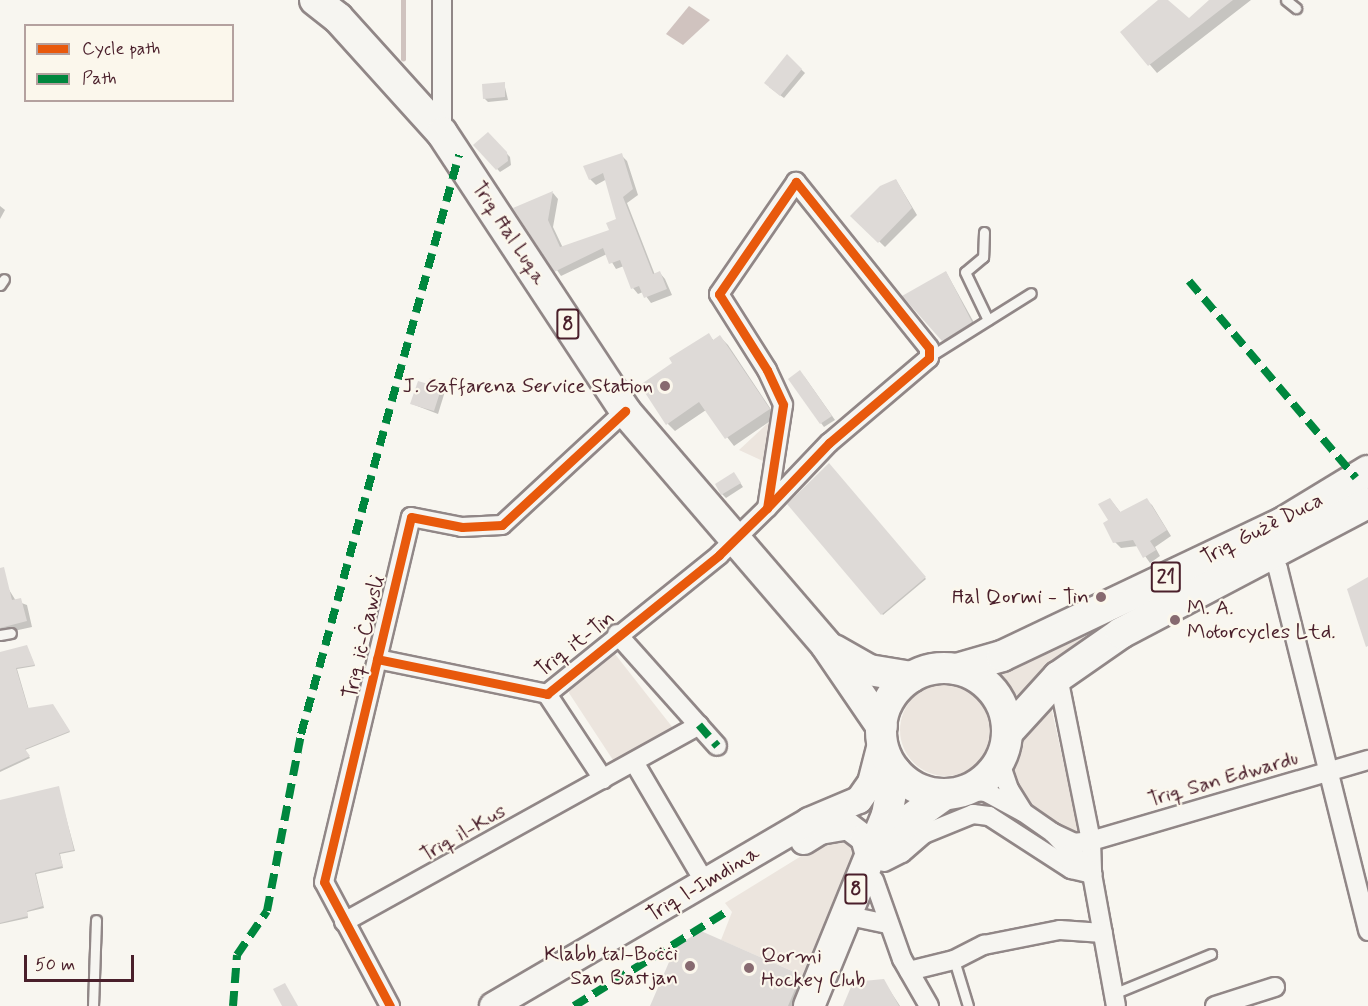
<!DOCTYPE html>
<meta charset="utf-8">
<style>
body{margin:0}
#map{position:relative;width:1368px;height:1006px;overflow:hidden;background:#f8f6f0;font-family:Mynerve,sans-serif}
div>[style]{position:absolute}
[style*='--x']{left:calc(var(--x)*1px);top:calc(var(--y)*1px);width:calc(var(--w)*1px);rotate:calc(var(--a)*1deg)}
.green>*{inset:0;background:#ece5de}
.round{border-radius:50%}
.water>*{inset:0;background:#d0c3bf}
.shadow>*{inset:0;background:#0003}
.stream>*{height:4.5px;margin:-2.25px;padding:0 2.25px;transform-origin:2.25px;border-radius:2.25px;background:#d0c3bf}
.building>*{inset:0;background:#dedad7}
.roads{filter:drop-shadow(2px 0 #918787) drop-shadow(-2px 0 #918787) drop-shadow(0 2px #918787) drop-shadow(0 -2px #918787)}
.service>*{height:9px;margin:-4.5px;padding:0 4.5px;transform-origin:4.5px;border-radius:4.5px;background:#f6f5f1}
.minor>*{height:18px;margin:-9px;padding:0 9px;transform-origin:9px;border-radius:9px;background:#f6f5f1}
.secondary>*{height:26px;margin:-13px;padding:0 13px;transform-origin:13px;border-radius:13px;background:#f6f5f1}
.trunk>*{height:30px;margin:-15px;padding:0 15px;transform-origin:15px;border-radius:15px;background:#f6f5f1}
.trunk>.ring{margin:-15px;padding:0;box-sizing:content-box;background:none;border:30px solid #f6f5f1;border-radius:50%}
.quiet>*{height:8px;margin-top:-4px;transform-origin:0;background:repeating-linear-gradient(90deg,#00873e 0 15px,transparent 0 23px)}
.cycleway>*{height:9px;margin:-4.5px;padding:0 4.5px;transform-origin:4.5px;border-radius:4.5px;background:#e8590c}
.dots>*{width:16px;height:16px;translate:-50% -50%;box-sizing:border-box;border:3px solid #fbf7ec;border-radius:50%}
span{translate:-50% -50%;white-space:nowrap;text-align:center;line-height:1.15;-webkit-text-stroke:4.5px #fbf7ec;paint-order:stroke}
.shield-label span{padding:2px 4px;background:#fbf7ec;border:2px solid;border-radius:4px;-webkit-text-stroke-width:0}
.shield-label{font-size:20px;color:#4a1f2b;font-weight:700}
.street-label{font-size:21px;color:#4a1f2b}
.poi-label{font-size:21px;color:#4a1f2b}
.right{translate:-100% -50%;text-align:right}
.left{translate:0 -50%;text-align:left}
.legend{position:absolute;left:24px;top:24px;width:210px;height:78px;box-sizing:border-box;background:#fbf7ec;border:2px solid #b4a19f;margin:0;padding:8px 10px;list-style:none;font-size:18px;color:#4a1f2b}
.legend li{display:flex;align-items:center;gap:12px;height:30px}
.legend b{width:30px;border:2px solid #b4a19f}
.scale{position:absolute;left:24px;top:955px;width:110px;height:27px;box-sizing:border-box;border:3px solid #4a1f2b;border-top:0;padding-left:8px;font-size:18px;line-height:21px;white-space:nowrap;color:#4a1f2b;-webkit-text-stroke:4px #fbf7ec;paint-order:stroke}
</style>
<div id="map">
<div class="green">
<div style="clip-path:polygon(769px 422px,765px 462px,739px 450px)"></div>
<div style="clip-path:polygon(1081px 631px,1085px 642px,1036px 677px,1012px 700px,989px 672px)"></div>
<div style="clip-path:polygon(615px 654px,673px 728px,620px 760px,613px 760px,569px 693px,570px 683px,606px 655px)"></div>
<div class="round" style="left:900px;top:684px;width:92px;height:92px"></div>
<div style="clip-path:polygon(1050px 702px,1080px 837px,1022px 803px,1009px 768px,1018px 738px)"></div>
<div style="clip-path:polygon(849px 836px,859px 856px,806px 977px,721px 940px,732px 912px,725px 903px,832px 837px)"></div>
</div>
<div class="water">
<div style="clip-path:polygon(689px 6px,710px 20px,683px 45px,666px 34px)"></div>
</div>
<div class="shadow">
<div style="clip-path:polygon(1161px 0,1189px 20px,1211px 0,1251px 0,1157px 73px,1122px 32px)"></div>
<div style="clip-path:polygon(787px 56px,805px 73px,784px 98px,769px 87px)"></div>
<div style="clip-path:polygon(504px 83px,508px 100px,488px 102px,484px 98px)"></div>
<div style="clip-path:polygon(488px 134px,510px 157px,511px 165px,500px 172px,475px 145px)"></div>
<div style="clip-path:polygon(621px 155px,627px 161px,638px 195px,627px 203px,655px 275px,660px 273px,665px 279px,672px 295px,651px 303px,643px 292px,638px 294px,633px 288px,624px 266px,616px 269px,607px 254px,561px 276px,515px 208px,553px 193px,558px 199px,553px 227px,563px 248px,611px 231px,618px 220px,607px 179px,596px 185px,590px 179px)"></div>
<div style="clip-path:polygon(896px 180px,917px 215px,885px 247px,853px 216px)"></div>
<div style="clip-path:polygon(0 206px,5px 210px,0 219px)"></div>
<div style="clip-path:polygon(946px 272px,977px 328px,949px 345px,943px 340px)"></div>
<div style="clip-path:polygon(709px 335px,714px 341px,720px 337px,728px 345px,776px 417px,734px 446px,706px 410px,675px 431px,668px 424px,674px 363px)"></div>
<div style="clip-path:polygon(804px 376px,835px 420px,824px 427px,821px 423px)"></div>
<div style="clip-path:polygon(442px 384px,446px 388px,438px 414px,412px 404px,429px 385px)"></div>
<div style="clip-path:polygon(829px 465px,926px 579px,883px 615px,789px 504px)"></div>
<div style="clip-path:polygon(737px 478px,743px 487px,726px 498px,722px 494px)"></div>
<div style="clip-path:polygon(1110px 499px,1121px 513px,1146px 500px,1152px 505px,1171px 536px,1155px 547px,1160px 556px,1150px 563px,1138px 546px,1121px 548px,1115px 542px)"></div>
<div style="clip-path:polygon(8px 588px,16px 601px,27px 605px,32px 627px,0 634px,0 589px)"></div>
<div style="clip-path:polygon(27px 647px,35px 666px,17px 669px,29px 710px,54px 707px,70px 732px,25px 750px,30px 758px,0 772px,0 653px)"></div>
<div style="clip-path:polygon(58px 788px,75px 851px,60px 854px,63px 868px,36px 874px,44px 908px,27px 912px,28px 918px,0 924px,0 802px)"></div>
<div style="clip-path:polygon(800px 976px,806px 982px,796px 1006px,654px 1006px)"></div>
<div style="clip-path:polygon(883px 980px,900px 1006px,845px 1006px)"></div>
</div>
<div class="stream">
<div style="--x:403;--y:59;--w:59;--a:-90"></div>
</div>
<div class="building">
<div style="clip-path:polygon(1158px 0,1168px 0,1189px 18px,1209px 0,1233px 0,1148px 66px,1120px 32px)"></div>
<div style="clip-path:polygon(787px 54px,802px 69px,780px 96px,764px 83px)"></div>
<div style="clip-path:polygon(505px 82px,505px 97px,483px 99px,482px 84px)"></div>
<div style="clip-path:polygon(488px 132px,507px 152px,508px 161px,496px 170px,473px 145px)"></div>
<div style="clip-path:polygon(622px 153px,633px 189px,623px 197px,653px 274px,660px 271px,667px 289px,644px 298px,639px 286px,631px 289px,620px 260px,609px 264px,603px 248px,554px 272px,513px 208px,553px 191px,548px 220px,560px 247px,609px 230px,606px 223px,616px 219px,603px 173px,589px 180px,583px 166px)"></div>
<div style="clip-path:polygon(896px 179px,912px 208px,878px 243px,850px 216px,880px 186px)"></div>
<div style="clip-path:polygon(946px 271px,972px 322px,942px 341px,902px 296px)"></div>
<div style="clip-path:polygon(709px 333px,713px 340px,720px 335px,770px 409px,725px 439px,699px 402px,666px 425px,640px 385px,672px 363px,669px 358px)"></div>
<div style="clip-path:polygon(800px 370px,832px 416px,820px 424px,788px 379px)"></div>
<div style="clip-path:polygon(430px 378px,443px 383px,434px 411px,410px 404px,418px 381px,428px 384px)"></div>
<div style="clip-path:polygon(829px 463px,926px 577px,881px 615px,787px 504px)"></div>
<div style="clip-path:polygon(734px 472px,741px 483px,721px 495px,715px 484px)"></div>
<div style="clip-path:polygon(1110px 498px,1120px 512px,1147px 498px,1167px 530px,1150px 541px,1156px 550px,1143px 558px,1133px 540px,1113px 543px,1103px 523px,1108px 520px,1098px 504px)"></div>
<div style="clip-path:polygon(4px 567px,12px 600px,21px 598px,27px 621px,0 628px,0 568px)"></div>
<div style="clip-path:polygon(1368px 577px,1368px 646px,1366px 647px,1347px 589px)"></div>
<div style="clip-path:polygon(27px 645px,35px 665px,16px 668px,28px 708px,53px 704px,70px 731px,25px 749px,30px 756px,0 770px,0 652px)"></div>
<div style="clip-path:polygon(59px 786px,74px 850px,59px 853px,63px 866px,35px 873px,43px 906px,27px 911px,28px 916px,0 923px,0 800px)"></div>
<div style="clip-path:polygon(701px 931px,801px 975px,788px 1006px,650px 1006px,676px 946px)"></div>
<div style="clip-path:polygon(884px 979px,899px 1006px,843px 1006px,853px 982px)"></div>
<div style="clip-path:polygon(285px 983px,298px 1006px,282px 1006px,273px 989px)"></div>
</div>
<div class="roads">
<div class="service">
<div style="--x:1286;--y:0;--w:13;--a:39"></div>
<div style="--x:984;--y:232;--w:25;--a:92"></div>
<div style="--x:983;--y:257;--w:23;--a:140"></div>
<div style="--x:965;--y:272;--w:53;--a:64.4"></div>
<div style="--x:0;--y:285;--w:7;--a:-56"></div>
<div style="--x:929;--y:357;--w:120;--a:-32.1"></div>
<div style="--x:0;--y:635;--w:11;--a:-10"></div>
<div style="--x:954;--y:960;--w:48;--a:73.1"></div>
<div style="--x:1113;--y:994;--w:106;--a:-22.2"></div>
<div style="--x:93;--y:1006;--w:86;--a:-88"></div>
</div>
<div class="minor">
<div style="--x:442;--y:0;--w:133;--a:90"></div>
<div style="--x:1269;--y:552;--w:19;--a:62"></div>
<div style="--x:1278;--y:569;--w:373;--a:76"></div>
<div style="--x:617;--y:634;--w:150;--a:48.2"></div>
<div style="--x:377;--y:659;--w:174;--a:11.6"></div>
<div style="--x:547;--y:694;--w:221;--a:-38.9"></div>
<div style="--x:719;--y:555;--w:67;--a:-44.4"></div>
<div style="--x:767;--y:508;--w:90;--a:-46.4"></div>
<div style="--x:829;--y:443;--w:131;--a:-40.4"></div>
<div style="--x:929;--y:358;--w:10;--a:-90"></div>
<div style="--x:929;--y:348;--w:213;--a:-128.7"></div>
<div style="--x:796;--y:182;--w:136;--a:124.5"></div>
<div style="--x:719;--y:294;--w:90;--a:57.7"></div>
<div style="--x:767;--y:370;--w:38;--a:65"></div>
<div style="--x:783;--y:405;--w:104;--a:98.8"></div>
<div style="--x:1058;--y:677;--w:167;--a:78.6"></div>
<div style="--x:1091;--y:841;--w:33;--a:88"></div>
<div style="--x:1092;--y:874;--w:134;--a:79.7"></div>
<div style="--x:547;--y:694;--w:102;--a:56.6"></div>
<div style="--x:999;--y:760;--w:31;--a:71"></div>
<div style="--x:1009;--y:789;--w:25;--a:58"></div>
<div style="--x:634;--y:762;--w:142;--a:59.5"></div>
<div style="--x:961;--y:791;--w:25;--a:2"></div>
<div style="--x:986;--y:792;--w:42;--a:28.4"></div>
<div style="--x:1023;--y:812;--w:37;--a:35"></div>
<div style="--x:1053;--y:833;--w:57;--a:46.4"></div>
<div style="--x:1053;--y:833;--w:23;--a:25"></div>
<div style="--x:1074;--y:843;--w:17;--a:-7"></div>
<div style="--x:1091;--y:841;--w:289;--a:-16.3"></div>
<div style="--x:884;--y:862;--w:20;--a:-27"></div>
<div style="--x:902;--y:853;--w:29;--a:-41"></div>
<div style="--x:924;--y:834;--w:53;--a:-22.2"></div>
<div style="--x:973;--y:814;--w:16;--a:7"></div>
<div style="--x:989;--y:816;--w:98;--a:32.9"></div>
<div style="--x:1071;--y:869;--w:22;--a:13"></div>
<div style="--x:874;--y:880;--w:84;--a:70.5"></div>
<div style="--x:902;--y:959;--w:54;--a:60.1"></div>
<div style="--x:859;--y:918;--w:29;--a:12"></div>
<div style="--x:344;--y:922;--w:406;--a:-29"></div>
<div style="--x:909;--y:971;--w:46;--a:-13.7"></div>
<div style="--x:954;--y:960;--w:34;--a:-27"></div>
<div style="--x:984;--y:945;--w:77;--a:-11.2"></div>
<div style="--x:1060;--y:930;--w:43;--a:4"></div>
<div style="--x:390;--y:1006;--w:140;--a:-118"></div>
<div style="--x:324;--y:882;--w:375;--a:-76.6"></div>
<div style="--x:411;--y:517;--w:52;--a:11.1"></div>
<div style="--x:462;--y:527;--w:40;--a:-2.9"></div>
<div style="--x:502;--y:525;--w:168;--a:-42.8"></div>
<div style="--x:1215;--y:1006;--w:63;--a:-17.6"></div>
</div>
<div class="secondary">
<div style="--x:804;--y:841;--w:19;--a:-32"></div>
<div style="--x:820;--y:831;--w:28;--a:-10"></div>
<div style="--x:848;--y:826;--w:20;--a:37"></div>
<div style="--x:864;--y:838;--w:19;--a:74"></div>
<div style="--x:493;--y:1006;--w:366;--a:-30.3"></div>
<div style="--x:809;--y:821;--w:54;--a:-22.8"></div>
<div style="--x:859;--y:800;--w:21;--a:-55"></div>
<div style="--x:871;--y:783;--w:44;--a:-75.7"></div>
</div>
<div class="trunk">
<div style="--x:315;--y:0;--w:29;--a:38"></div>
<div style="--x:338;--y:18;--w:155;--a:47.9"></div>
<div style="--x:442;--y:133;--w:333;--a:56.6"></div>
<div style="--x:625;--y:411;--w:308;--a:49.3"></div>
<div style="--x:826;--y:645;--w:99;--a:55.7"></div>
<div style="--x:834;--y:650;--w:40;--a:29.7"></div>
<div style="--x:869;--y:670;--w:43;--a:9.5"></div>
<div class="ring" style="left:881px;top:668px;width:96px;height:96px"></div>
<div style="--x:957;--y:669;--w:47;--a:-16.1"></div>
<div style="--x:1002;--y:656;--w:312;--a:-25.4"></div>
<div style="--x:1284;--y:522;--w:98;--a:-31.3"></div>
<div style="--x:1007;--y:733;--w:76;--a:-47.7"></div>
<div style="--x:1058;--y:677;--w:77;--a:-34.9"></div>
<div style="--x:1121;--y:633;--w:279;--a:-27.8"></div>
<div style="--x:885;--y:854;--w:37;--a:-57"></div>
<div style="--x:905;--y:823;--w:49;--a:-35.9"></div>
<div style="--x:809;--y:1006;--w:206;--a:-67.8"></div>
<div style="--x:887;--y:815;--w:45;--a:-79.7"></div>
</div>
</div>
<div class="quiet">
<div style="--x:1189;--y:281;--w:258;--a:49.7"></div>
<div style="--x:699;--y:725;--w:28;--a:49"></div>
<div style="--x:233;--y:1006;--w:51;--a:-85.5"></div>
<div style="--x:237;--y:955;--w:53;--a:-55.7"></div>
<div style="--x:267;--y:911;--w:180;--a:-79.1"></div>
<div style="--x:301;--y:734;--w:600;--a:-74.74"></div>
<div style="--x:574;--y:1006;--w:179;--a:-31.7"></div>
</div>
<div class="cycleway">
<div style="--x:377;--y:659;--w:174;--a:11.6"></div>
<div style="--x:547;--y:694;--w:221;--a:-38.9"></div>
<div style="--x:719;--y:555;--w:67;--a:-44.4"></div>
<div style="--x:767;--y:508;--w:90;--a:-46.4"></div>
<div style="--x:829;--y:443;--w:131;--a:-40.4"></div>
<div style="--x:929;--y:358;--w:10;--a:-90"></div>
<div style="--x:929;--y:348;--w:213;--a:-128.7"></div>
<div style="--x:796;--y:182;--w:136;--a:124.5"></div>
<div style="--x:719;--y:294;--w:90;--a:57.7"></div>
<div style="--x:767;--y:370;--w:38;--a:65"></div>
<div style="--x:783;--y:405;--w:104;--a:98.8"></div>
<div style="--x:390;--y:1006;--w:140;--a:-118"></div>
<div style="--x:324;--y:882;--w:375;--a:-76.6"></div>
<div style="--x:411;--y:517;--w:52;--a:11.1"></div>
<div style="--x:462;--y:527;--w:40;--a:-2.9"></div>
<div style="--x:502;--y:525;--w:168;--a:-42.8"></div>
</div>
<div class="dots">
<div style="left:665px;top:386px;background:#876a70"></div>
<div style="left:1101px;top:597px;background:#876a70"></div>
<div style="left:1175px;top:620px;background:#876a70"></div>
<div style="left:690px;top:966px;background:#876a70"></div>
<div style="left:749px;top:968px;background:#876a70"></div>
</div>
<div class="shield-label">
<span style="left:568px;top:324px">8</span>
<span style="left:1166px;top:577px">21</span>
<span style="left:856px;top:889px">8</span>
</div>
<div class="street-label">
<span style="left:509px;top:233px;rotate:57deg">Triq Ħal Luqa</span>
<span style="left:1262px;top:529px;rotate:-27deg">Triq Ġużè Duca</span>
<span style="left:364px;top:637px;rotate:-77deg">Triq iċ-Ċawsli</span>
<span style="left:575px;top:644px;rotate:-38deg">Triq it-Tin</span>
<span style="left:1223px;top:779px;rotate:-16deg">Triq San Edwardu</span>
<span style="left:463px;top:833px;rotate:-30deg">Triq il-Kus</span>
<span style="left:703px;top:884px;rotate:-31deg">Triq l-Imdina</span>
</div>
<div class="poi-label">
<span class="right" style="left:653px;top:386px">J. Gaffarena Service Station</span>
<span class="right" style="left:1089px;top:597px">Ħal Qormi - Tin</span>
<span class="left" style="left:1187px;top:620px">M. A.<br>Motorcycles Ltd.</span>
<span class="right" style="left:678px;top:966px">Klabb tal-Boċċi<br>San Bastjan</span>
<span class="left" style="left:761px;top:968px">Qormi<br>Hockey Club</span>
</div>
<ul class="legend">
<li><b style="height:8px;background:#e8590c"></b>Cycle path</li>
<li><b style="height:8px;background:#00873e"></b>Path</li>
</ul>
<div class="scale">50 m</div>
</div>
